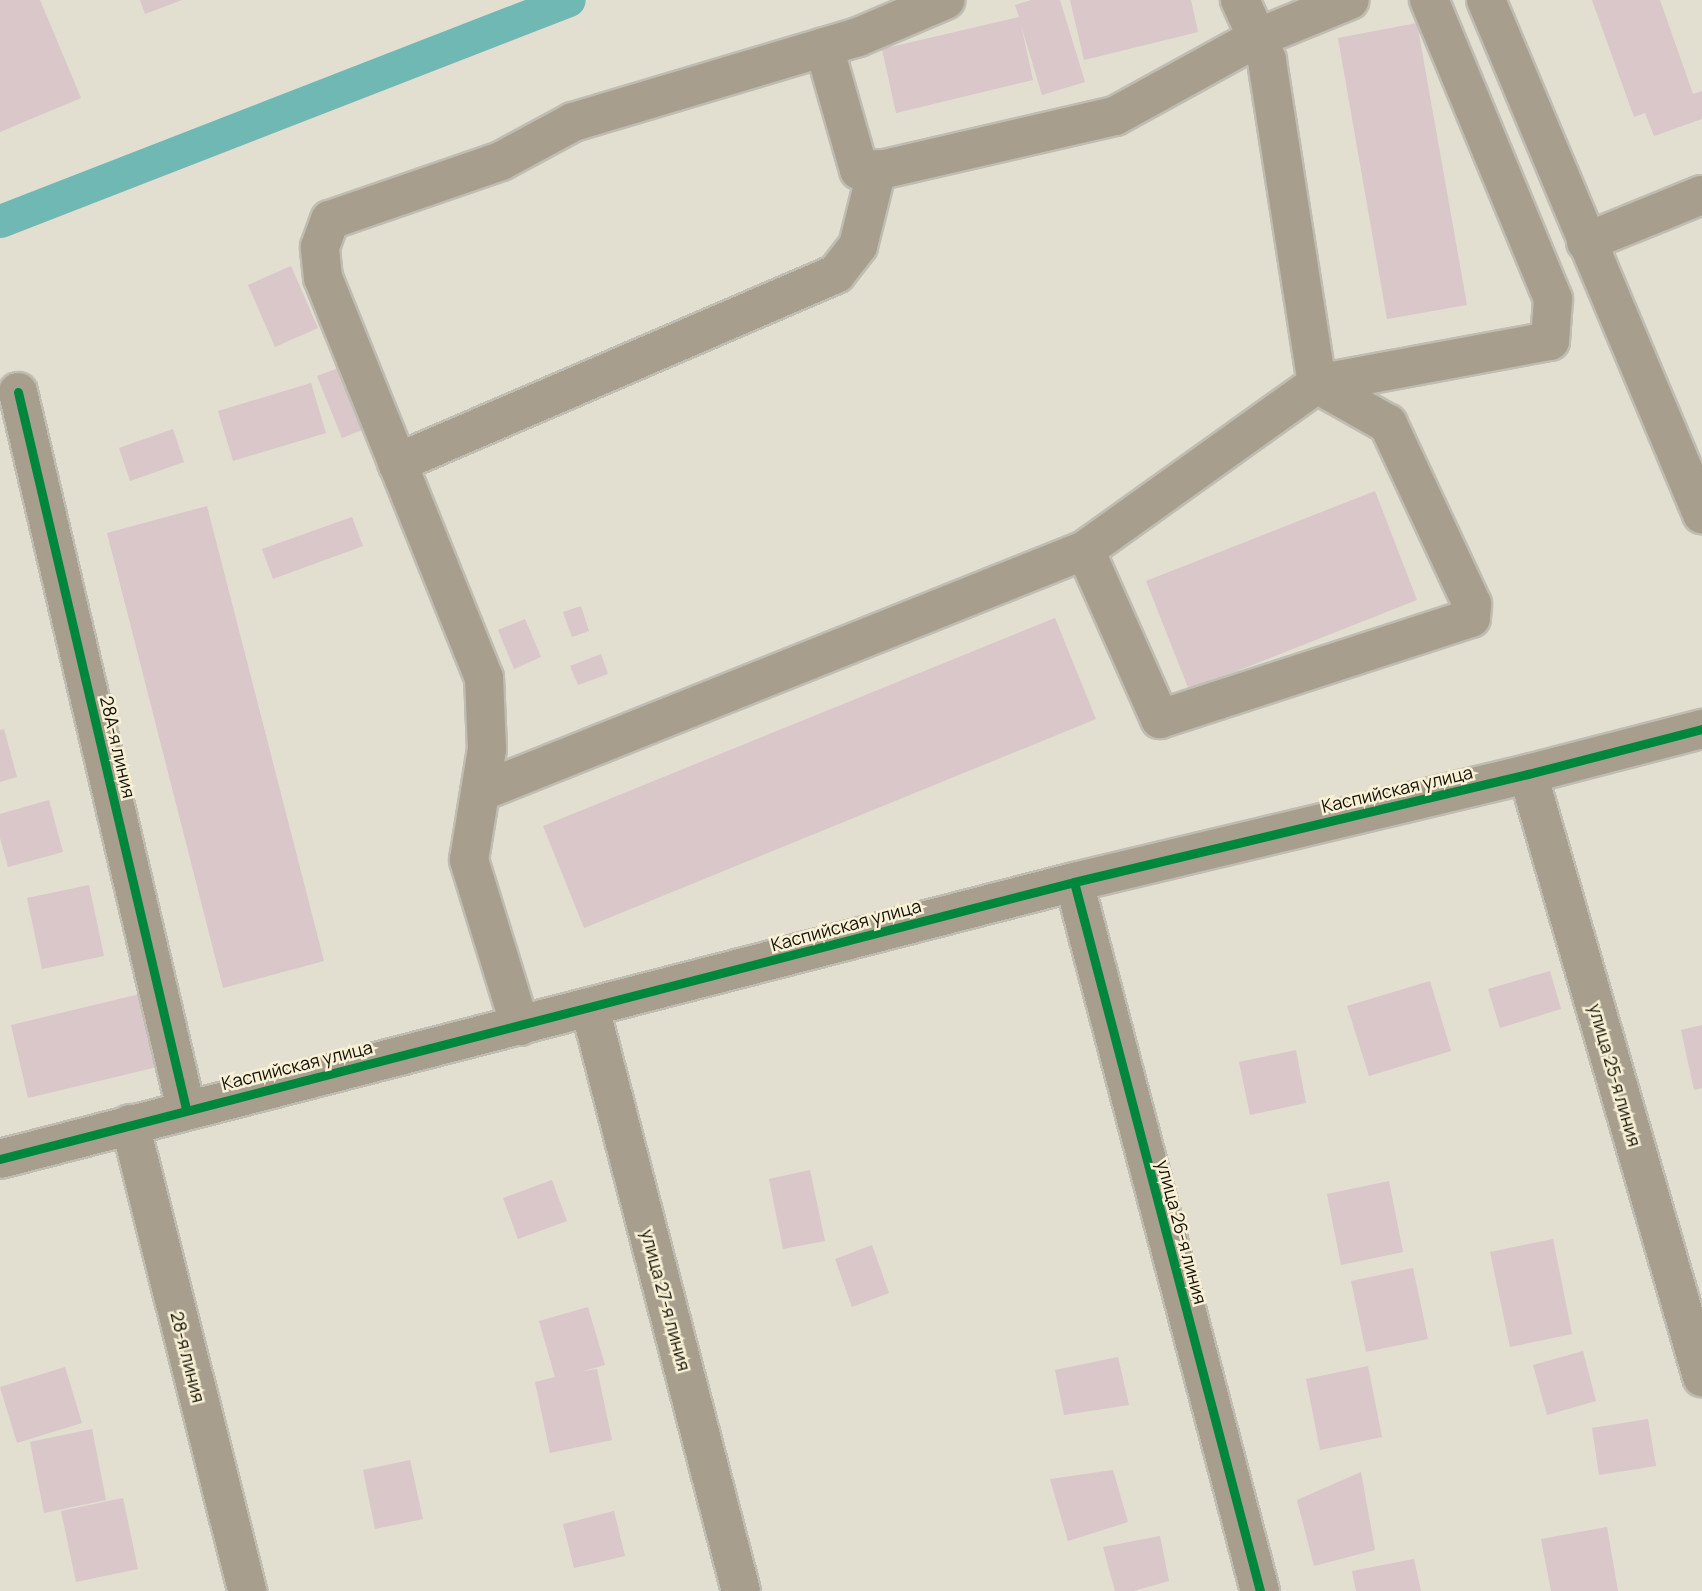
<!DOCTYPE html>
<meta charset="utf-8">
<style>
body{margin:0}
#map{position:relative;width:1702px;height:1591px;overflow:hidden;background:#e2ded0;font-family:Manrope,sans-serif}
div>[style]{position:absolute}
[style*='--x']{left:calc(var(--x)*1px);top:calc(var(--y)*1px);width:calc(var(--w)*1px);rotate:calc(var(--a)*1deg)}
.canal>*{height:33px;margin:-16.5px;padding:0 16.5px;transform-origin:16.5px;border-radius:16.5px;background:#6fb8b4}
.building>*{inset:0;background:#d9c7ca}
.roads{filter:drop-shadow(2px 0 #bfbcb2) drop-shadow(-2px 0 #bfbcb2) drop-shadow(0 2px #bfbcb2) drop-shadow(0 -2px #bfbcb2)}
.minor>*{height:38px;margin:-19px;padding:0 19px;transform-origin:19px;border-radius:19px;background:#a89e8e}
.cycleway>*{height:9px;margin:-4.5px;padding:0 4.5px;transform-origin:4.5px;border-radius:4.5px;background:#00873e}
span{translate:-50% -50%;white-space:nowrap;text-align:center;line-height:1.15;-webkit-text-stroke:5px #f8f1d5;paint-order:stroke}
.street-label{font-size:18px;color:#121007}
</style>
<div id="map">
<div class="canal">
<div style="--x:0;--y:221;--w:610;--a:-21.23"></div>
</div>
<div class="building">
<div style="clip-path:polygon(0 0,40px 0,81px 98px,0 132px)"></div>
<div style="clip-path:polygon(140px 0,182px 0,145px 14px)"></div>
<div style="clip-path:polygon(1031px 0,1060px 0,1085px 82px,1042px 95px,1021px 25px,1033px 80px,896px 113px,882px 49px,1019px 17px,1015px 5px)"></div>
<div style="clip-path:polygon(1070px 0,1191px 0,1198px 32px,1084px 60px)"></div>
<div style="clip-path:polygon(1592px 0,1660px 0,1693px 94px,1702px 91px,1702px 119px,1654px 136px,1645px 113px,1634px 117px)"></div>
<div style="clip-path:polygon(1417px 23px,1467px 305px,1387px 319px,1338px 38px)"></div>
<div style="clip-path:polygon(291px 266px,318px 328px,275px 347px,248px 285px)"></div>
<div style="clip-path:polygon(341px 367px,365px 429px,342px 438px,317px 376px)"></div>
<div style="clip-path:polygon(311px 383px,326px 433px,233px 461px,218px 411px)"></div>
<div style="clip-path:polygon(173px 429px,184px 462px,130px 481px,119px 448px)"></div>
<div style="clip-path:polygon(1375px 491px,1417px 600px,1189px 690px,1146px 581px)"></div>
<div style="clip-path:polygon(207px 506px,324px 961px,223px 988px,107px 533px)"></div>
<div style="clip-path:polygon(352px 517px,363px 546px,273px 579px,262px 549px)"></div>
<div style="clip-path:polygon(581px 606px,589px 631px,572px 637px,563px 612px)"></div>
<div style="clip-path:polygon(1055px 618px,1096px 719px,584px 928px,543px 826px)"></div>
<div style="clip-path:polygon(525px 619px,541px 657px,514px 669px,498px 630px)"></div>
<div style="clip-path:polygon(601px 654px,608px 674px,578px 685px,570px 666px)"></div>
<div style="clip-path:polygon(4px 729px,17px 777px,0 782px,0 730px)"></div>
<div style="clip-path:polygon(49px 800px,63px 852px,8px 867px,0 838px,0 814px)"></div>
<div style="clip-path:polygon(89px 885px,104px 956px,42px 969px,27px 898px)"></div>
<div style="clip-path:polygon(1550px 971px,1561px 1009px,1500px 1028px,1488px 989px)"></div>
<div style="clip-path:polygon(1430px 981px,1451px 1051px,1369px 1076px,1347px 1006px)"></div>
<div style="clip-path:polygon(140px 994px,157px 1067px,28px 1098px,11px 1025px)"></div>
<div style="clip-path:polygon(1702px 1025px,1702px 1088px,1694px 1090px,1681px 1030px)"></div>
<div style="clip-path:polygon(1296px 1050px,1306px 1103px,1250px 1115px,1239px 1062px)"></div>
<div style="clip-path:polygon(810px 1170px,825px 1241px,783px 1249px,769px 1179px)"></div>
<div style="clip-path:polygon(552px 1180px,567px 1221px,518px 1239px,503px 1198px)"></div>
<div style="clip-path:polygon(1389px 1181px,1403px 1252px,1341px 1265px,1327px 1194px)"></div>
<div style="clip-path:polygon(1553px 1239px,1572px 1334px,1510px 1347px,1490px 1252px)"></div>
<div style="clip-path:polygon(872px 1245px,889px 1293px,852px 1307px,835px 1259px)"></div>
<div style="clip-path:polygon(1413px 1268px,1428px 1339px,1366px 1352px,1351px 1281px)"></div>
<div style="clip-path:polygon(588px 1307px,605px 1365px,583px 1371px,597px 1369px,612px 1440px,550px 1453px,535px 1382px,555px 1377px,539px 1321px)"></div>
<div style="clip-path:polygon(1583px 1351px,1596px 1401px,1547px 1415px,1533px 1365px)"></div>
<div style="clip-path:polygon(1118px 1357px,1129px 1405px,1064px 1415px,1055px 1370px)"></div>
<div style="clip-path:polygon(1368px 1366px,1382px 1437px,1320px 1450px,1306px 1379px)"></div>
<div style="clip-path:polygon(65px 1367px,82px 1423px,17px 1443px,0 1387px)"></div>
<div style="clip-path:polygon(1648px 1419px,1656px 1466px,1599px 1475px,1592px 1428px)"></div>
<div style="clip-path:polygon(92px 1429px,106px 1500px,44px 1513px,30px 1442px)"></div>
<div style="clip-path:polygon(410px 1460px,423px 1519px,375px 1529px,363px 1470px)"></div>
<div style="clip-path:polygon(1113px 1470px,1128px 1522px,1068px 1541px,1050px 1479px)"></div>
<div style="clip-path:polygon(1361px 1472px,1375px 1550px,1314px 1566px,1297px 1500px)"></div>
<div style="clip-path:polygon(123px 1498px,138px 1569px,76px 1582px,61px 1511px)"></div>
<div style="clip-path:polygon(614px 1511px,625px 1556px,574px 1568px,563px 1524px)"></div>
<div style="clip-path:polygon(1607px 1527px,1618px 1591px,1551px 1591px,1541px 1539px)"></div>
<div style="clip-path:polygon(1160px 1536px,1169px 1581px,1134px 1591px,1115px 1591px,1103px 1547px)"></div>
<div style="clip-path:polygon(1414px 1559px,1421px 1591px,1356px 1591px,1352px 1571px)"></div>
</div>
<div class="roads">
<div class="minor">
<div style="--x:1486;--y:0;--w:558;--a:67.21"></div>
<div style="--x:824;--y:47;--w:128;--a:74.1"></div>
<div style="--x:859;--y:170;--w:26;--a:-2"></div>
<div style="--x:885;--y:169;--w:236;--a:-13"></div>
<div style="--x:1115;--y:116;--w:162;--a:-28.8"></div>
<div style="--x:1257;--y:38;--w:100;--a:-22.2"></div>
<div style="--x:1586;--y:242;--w:125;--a:-22.1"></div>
<div style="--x:18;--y:392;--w:736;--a:76.81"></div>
<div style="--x:397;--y:463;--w:478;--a:-23.3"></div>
<div style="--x:836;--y:274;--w:36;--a:-52"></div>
<div style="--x:858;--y:246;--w:79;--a:-76.1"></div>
<div style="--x:1085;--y:550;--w:285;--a:-35.6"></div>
<div style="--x:1317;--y:384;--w:237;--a:-10.5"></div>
<div style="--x:1550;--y:341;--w:42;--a:-85.9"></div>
<div style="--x:1553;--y:299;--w:324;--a:-112.5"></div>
<div style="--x:1528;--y:774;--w:628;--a:73.9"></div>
<div style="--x:480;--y:792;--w:652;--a:-21.8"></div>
<div style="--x:1085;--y:550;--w:185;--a:66.1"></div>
<div style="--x:1160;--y:719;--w:327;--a:-18"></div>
<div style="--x:1471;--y:618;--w:14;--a:-86"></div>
<div style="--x:1472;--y:604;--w:199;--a:-115"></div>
<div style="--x:1388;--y:424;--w:81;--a:-150.6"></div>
<div style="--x:1317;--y:384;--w:328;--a:-98.8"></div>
<div style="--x:1267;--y:60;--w:66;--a:-114.2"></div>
<div style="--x:1074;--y:882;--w:733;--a:75.3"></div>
<div style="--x:590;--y:1008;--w:602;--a:75.48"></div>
<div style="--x:520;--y:1026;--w:174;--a:-107.1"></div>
<div style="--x:469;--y:860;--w:112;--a:-80.8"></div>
<div style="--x:487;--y:749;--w:71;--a:-92.4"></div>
<div style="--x:484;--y:678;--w:431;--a:-111.9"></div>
<div style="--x:323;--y:278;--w:31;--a:-96"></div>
<div style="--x:320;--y:247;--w:29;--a:-70"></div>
<div style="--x:330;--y:220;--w:181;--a:-19"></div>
<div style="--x:501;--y:161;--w:82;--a:-28.4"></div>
<div style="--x:573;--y:122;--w:297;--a:-16.6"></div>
<div style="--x:858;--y:37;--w:95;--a:-23"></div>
<div style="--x:130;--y:1124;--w:481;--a:75.9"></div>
<div style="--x:0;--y:1159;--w:1109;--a:-14.46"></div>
<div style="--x:1074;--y:882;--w:467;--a:-13.4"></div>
<div style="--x:1528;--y:774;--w:180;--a:-14.5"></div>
</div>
</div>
<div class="cycleway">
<div style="--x:18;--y:392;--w:736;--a:76.81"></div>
<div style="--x:1074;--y:882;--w:733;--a:75.3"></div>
<div style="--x:0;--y:1159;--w:1109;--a:-14.46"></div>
<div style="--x:1074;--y:882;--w:467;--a:-13.4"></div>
<div style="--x:1528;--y:774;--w:180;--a:-14.5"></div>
</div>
<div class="street-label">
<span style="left:118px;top:747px;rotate:77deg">28А-я линия</span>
<span style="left:1397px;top:789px;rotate:-13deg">Каспийская улица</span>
<span style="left:846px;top:925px;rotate:-15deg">Каспийская улица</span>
<span style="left:297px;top:1065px;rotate:-14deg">Каспийская улица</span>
<span style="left:1615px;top:1075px;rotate:74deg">улица 25-я линия</span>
<span style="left:1182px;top:1232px;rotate:75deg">улица 26-я линия</span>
<span style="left:666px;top:1300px;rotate:75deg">улица 27-я линия</span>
<span style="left:188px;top:1357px;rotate:76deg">28-я линия</span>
</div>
</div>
